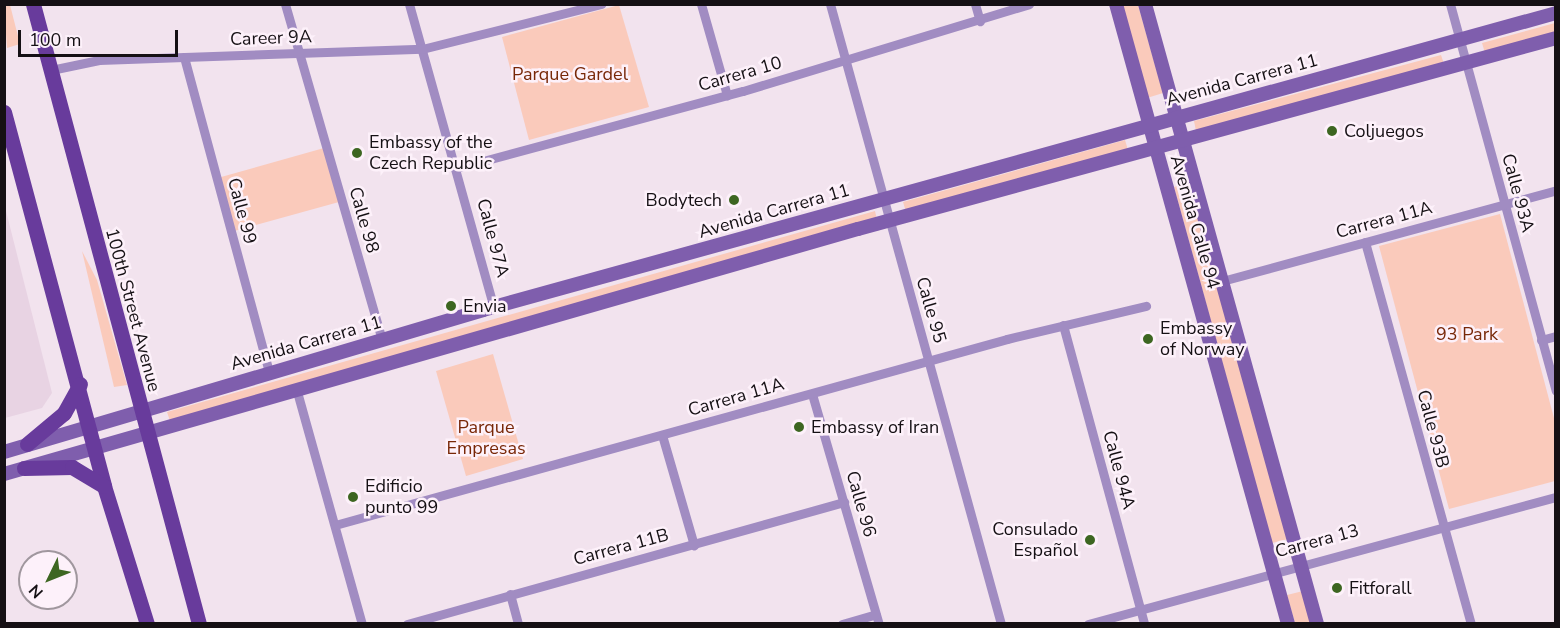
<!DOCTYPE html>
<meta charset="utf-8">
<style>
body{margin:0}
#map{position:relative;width:1560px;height:628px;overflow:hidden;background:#f2e3ee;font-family:"Nunito Sans",sans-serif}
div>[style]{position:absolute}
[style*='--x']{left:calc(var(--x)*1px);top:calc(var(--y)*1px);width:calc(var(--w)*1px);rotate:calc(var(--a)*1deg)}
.built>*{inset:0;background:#e8d3e3}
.green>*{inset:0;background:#facabb}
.minor>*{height:9px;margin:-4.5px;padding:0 4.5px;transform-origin:4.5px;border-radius:4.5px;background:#a18cc2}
.secondary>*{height:14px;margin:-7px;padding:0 7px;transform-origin:7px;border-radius:7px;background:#7f5ead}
.primary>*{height:15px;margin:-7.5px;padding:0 7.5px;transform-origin:7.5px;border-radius:7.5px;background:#683b9c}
.dots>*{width:16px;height:16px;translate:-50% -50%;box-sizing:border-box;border:3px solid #fdf1fa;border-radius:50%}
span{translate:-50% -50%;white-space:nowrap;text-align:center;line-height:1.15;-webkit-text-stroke:5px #fdf1fa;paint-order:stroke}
.street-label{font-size:18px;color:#151014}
.park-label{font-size:18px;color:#782707}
.poi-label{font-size:18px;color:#151014}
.left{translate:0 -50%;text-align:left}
.right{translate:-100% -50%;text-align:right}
.frame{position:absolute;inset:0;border:6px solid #151014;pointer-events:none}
.north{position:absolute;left:18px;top:550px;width:60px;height:60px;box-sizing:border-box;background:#fdf1fa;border:2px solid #a0979e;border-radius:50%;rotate:227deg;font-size:16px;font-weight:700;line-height:24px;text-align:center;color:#151014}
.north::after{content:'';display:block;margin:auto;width:21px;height:27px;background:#3d6621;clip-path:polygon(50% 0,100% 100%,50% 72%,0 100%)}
.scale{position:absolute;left:18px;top:30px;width:160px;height:27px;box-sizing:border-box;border:3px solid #151014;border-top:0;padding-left:8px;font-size:18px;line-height:21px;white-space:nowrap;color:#151014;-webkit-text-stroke:4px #fdf1fa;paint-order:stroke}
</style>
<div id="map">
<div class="built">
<div style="clip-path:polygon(5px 207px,52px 393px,42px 408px,5px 418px)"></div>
</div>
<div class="green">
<div style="clip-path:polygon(4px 5px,10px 5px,20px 44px,7px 48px)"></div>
<div style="clip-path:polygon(619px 5px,649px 107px,529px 140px,502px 37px)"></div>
<div style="clip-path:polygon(1121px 5px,1138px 5px,1163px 93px,1147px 98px)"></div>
<div style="clip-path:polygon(1555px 23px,1555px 34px,1485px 53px,1482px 43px)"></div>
<div style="clip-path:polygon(1441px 55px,1444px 64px,1196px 131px,1194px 121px)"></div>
<div style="clip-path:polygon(1125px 140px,1128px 150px,906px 212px,903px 202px)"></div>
<div style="clip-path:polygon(324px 148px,339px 202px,231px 232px,214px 179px)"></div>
<div style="clip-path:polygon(1190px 182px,1288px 539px,1272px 543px,1174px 187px)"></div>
<div style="clip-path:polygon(875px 211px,877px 220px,170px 421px,167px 412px)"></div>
<div style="clip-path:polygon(1500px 214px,1555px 422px,1555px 481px,1449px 509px,1379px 246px)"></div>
<div style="clip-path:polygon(82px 251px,97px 280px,127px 385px,114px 387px)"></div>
<div style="clip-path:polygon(493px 354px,523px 459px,466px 476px,436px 371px)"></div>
<div style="clip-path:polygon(1303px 591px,1312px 623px,1295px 623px,1287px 595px)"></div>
</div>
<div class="minor">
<div style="--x:285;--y:4;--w:350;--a:73.9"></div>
<div style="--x:409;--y:4;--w:316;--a:74.4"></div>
<div style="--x:701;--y:4;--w:95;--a:74.1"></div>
<div style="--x:830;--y:4;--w:643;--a:74.58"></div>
<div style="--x:975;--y:4;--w:18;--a:74"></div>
<div style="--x:1450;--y:4;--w:401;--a:74.7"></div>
<div style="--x:184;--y:57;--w:326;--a:74.9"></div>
<div style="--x:51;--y:70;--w:49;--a:-11.8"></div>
<div style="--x:99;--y:60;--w:323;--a:-2"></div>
<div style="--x:422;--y:49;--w:185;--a:-14.1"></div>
<div style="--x:457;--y:168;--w:296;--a:-15.1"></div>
<div style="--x:743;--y:91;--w:299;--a:-16.9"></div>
<div style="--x:1365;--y:242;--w:396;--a:74.5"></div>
<div style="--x:1222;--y:281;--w:346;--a:-15.2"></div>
<div style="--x:1063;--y:325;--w:310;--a:74.8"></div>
<div style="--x:1541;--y:340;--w:16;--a:-15"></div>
<div style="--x:296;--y:388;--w:245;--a:74.4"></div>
<div style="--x:812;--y:394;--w:240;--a:73.8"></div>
<div style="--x:662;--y:435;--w:115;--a:73.8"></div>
<div style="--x:335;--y:525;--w:697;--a:-15.47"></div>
<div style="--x:1007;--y:339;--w:143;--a:-13.4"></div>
<div style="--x:510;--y:594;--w:31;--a:75"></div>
<div style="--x:407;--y:624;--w:454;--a:-15.6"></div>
<div style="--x:842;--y:624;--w:35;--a:-16"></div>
<div style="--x:1088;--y:624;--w:485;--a:-15.2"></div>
</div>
<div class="secondary">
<div style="--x:1116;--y:4;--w:643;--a:74.49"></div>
<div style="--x:1145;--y:4;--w:643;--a:74.49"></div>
<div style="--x:4;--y:452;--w:500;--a:-16.5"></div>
<div style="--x:483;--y:310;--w:1113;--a:-15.47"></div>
<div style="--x:4;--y:474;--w:888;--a:-16.01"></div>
<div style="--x:858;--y:229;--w:724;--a:-15.3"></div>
</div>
<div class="primary">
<div style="--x:33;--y:4;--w:642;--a:75.01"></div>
<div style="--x:4;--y:112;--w:387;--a:75"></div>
<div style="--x:104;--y:486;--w:145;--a:72.7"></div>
<div style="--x:27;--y:444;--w:48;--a:-40"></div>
<div style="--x:64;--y:413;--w:33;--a:-61"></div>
<div style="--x:24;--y:468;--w:48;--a:-1.2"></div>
<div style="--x:72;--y:467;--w:37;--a:31"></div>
</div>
<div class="dots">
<div style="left:1332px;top:131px;background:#3d6621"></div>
<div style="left:357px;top:153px;background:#3d6621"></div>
<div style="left:734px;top:200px;background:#3d6621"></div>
<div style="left:451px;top:306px;background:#3d6621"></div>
<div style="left:1148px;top:339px;background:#3d6621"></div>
<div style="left:799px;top:427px;background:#3d6621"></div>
<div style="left:353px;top:497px;background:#3d6621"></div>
<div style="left:1090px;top:540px;background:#3d6621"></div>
<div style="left:1337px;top:588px;background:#3d6621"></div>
</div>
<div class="street-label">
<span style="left:271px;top:38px;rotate:-2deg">Career 9A</span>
<span style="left:740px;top:74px;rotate:-16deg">Carrera 10</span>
<span style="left:1242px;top:80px;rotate:-15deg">Avenida Carrera 11</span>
<span style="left:1518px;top:193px;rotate:75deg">Calle 93A</span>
<span style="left:242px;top:211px;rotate:75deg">Calle 99</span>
<span style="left:774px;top:211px;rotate:-16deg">Avenida Carrera 11</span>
<span style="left:364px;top:220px;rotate:74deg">Calle 98</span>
<span style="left:1384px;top:220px;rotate:-15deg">Carrera 11A</span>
<span style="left:1195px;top:222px;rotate:74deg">Avenida Calle 94</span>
<span style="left:493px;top:238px;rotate:75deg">Calle 97A</span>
<span style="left:133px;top:310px;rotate:75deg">100th Street Avenue</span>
<span style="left:931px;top:310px;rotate:74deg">Calle 95</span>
<span style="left:306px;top:343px;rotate:-16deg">Avenida Carrera 11</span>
<span style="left:736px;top:397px;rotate:-16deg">Carrera 11A</span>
<span style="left:1433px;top:429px;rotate:75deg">Calle 93B</span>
<span style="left:1119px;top:470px;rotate:75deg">Calle 94A</span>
<span style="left:861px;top:504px;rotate:74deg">Calle 96</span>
<span style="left:1317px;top:541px;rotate:-15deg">Carrera 13</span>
<span style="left:621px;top:547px;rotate:-15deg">Carrera 11B</span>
</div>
<div class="park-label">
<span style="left:570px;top:74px">Parque Gardel</span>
<span style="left:1467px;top:334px">93 Park</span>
<span style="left:486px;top:438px">Parque<br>Empresas</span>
</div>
<div class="poi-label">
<span class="left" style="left:1344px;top:131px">Coljuegos</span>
<span class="left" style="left:369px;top:153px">Embassy of the<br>Czech Republic</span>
<span class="right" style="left:722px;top:200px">Bodytech</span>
<span class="left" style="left:463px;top:306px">Envia</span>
<span class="left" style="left:1160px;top:339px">Embassy<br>of Norway</span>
<span class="left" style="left:811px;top:427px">Embassy of Iran</span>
<span class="left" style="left:365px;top:497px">Edificio<br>punto 99</span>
<span class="right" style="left:1078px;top:540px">Consulado<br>Español</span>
<span class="left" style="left:1349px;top:588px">Fitforall</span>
</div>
<div class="frame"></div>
<div class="north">N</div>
<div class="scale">100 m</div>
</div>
